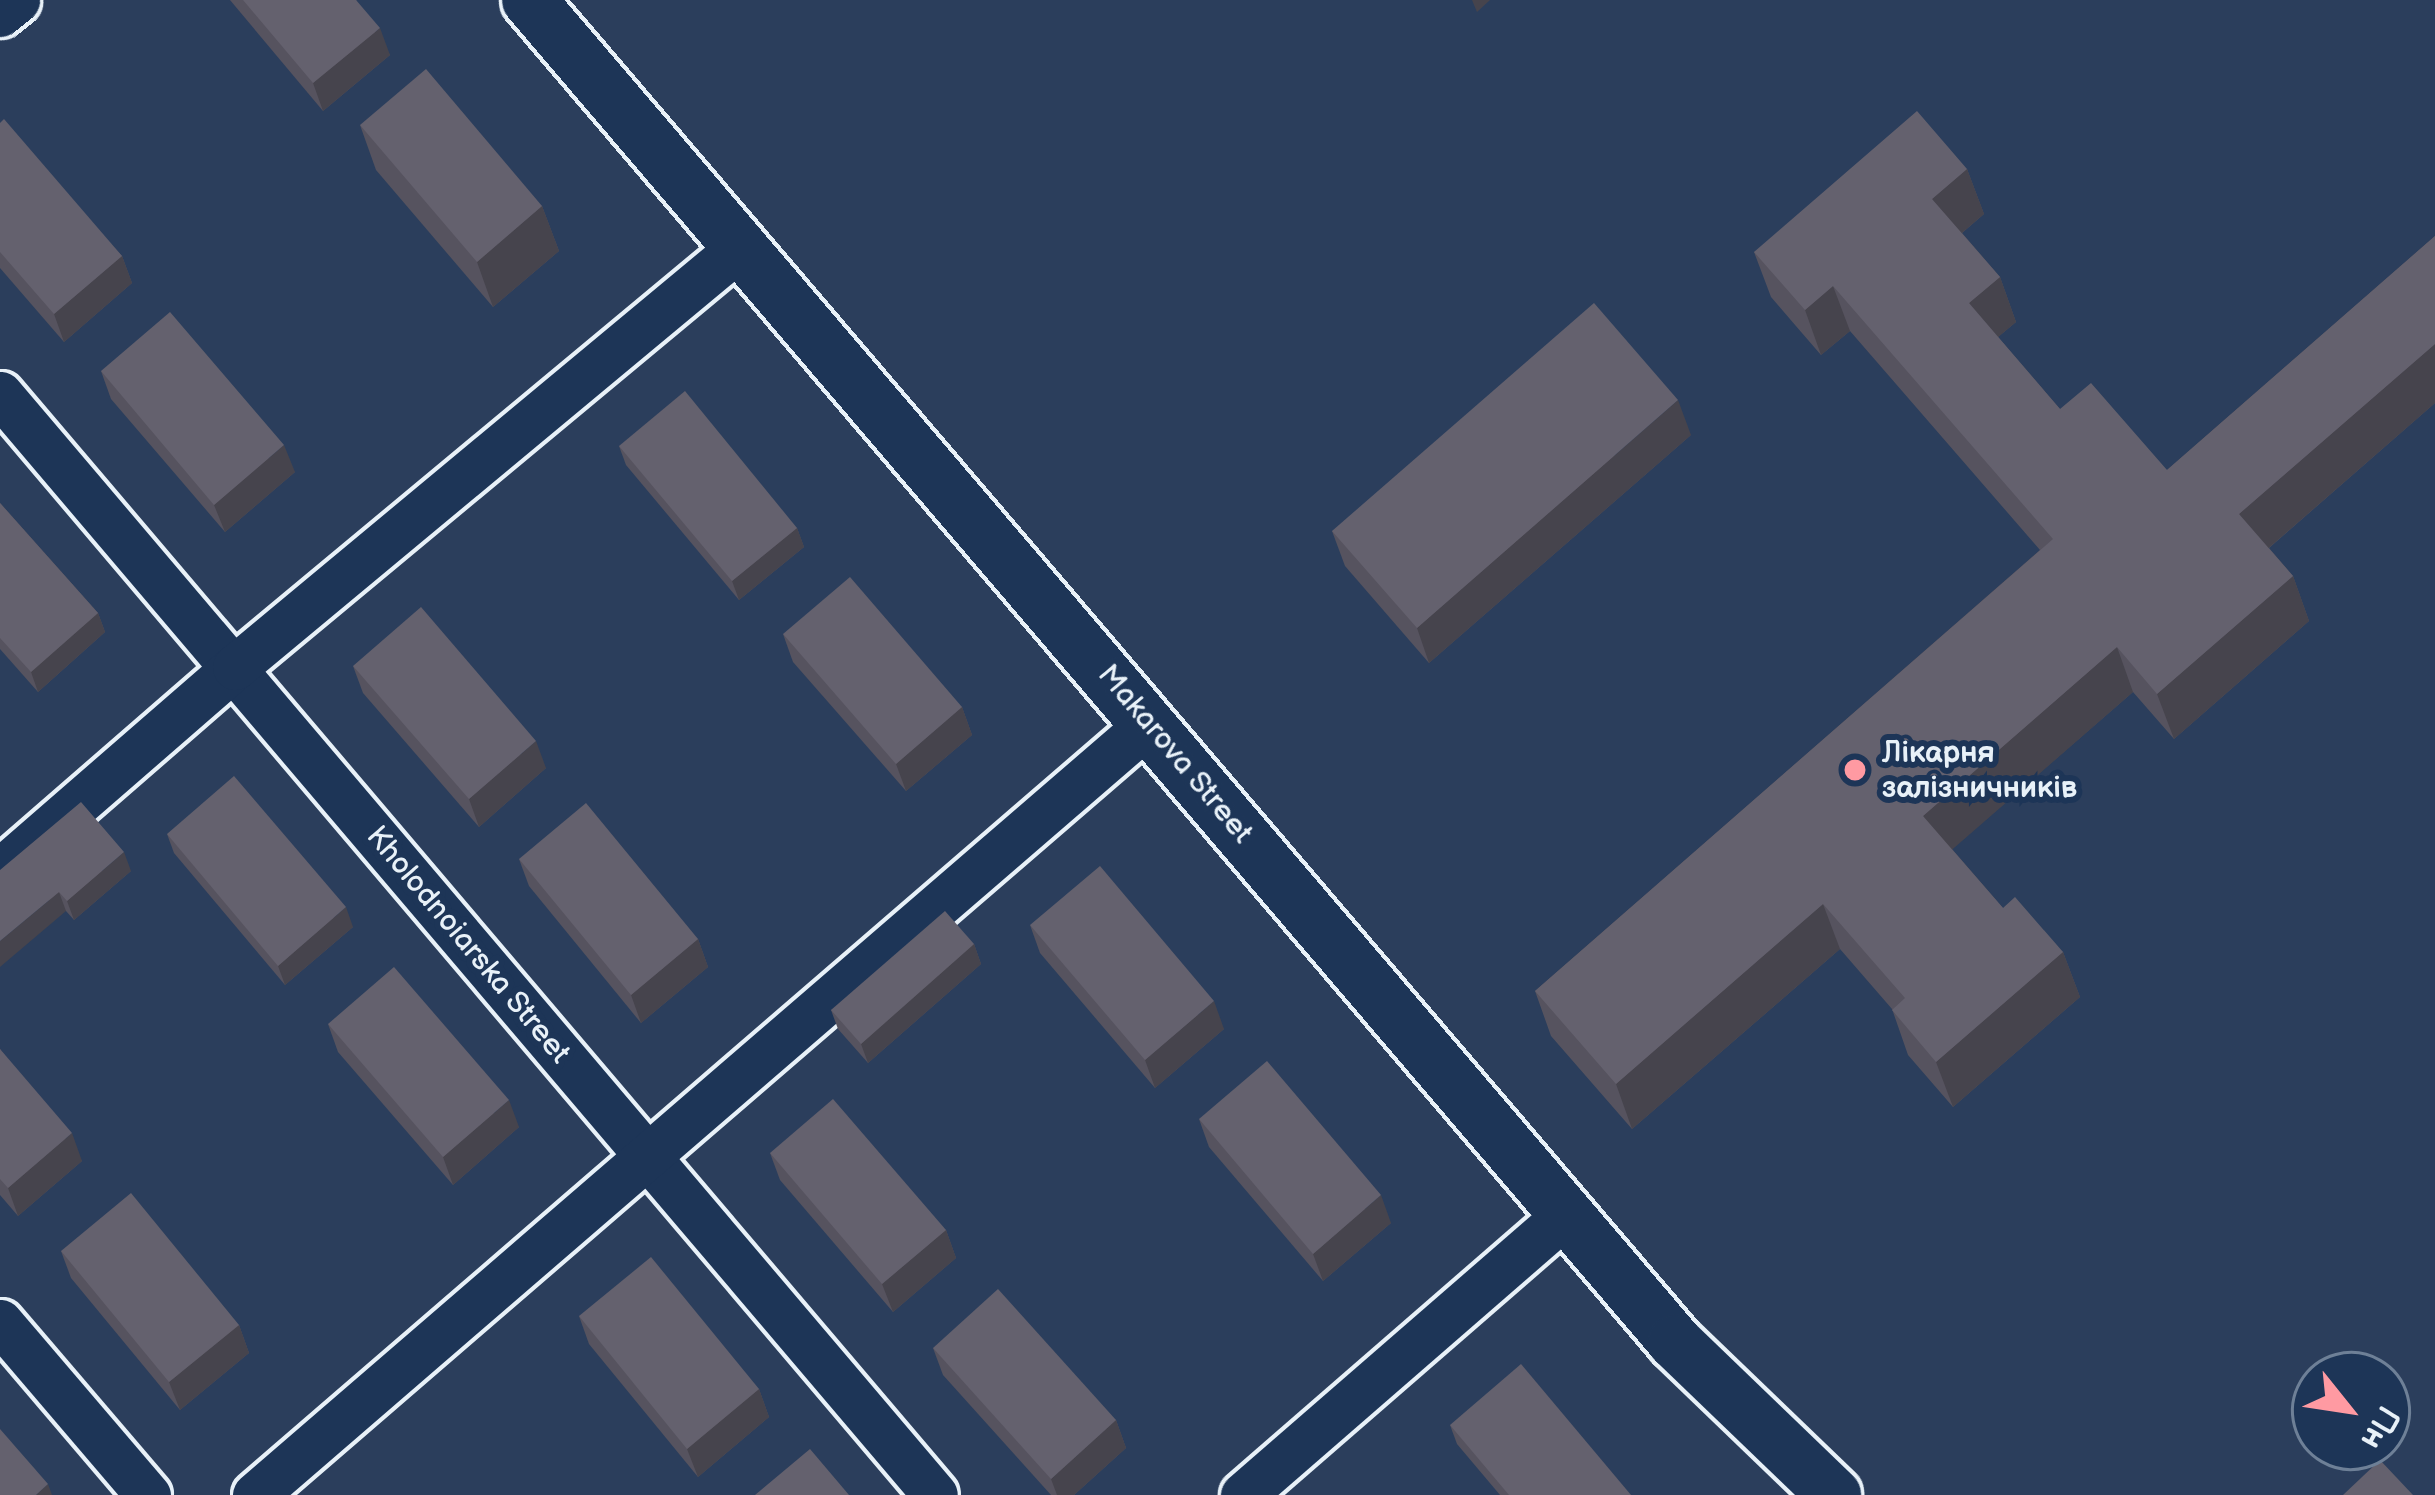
<!DOCTYPE html>
<meta charset="utf-8">
<style>
body{margin:0}
#map{position:relative;width:2435px;height:1495px;overflow:hidden;background:#2b3e5c;font-family:"Balsamiq Sans",sans-serif}
div>[style]{position:absolute}
[style*='--x']{left:calc(var(--x)*1px);top:calc(var(--y)*1px);width:calc(var(--w)*1px);rotate:calc(var(--a)*1deg)}
.roads{filter:drop-shadow(3px 0 #e8f1f8) drop-shadow(-3px 0 #e8f1f8) drop-shadow(0 3px #e8f1f8) drop-shadow(0 -3px #e8f1f8)}
.minor>*{height:45px;margin:-22.5px;padding:0 22.5px;transform-origin:22.5px;border-radius:22.5px;background:#1d3557}
.tertiary>*{height:54px;margin:-27px;padding:0 27px;transform-origin:27px;border-radius:27px;background:#1d3557}
.wall>*{inset:0;background:#56535f}
.shaded-wall>*{inset:0;background:#46444d}
.building>*{inset:0;background:#64616e}
.dots>*{width:33px;height:33px;translate:-50% -50%;box-sizing:border-box;border:6px solid #1d3557;border-radius:50%}
span{translate:-50% -50%;white-space:nowrap;text-align:center;line-height:1.15;-webkit-text-stroke:12px #1d3557;paint-order:stroke}
.poi-label{font-size:30px;color:#e8f1f8;font-weight:700}
.left{translate:0 -50%;text-align:left}
.street-label{font-size:30px;color:#e8f1f8}
.north{position:absolute;left:2291px;top:1351px;width:120px;height:120px;box-sizing:border-box;background:#1d3557;border:3px solid #6e8097;border-radius:50%;rotate:120deg;font-size:33px;font-weight:700;line-height:48px;text-align:center;color:#e8f1f8}
.north::after{content:'';display:block;margin:auto;width:42px;height:54px;background:#ff9aa2;clip-path:polygon(50% 0,100% 100%,50% 72%,0 100%)}
</style>
<div id="map">
<div class="roads">
<div class="minor">
<div style="--x:0;--y:14;--w:22;--a:-39"></div>
<div style="--x:0;--y:394;--w:1444;--a:49.66"></div>
<div style="--x:0;--y:871;--w:311;--a:-41"></div>
<div style="--x:235;--y:667;--w:657;--a:-39.75"></div>
<div style="--x:0;--y:1322;--w:228;--a:49.5"></div>
<div style="--x:255;--y:1495;--w:1181;--a:-40.81"></div>
<div style="--x:1243;--y:1495;--w:428;--a:-41"></div>
</div>
<div class="tertiary">
<div style="--x:529;--y:0;--w:1765;--a:49.5"></div>
<div style="--x:1675;--y:1342;--w:221;--a:43.9"></div>
</div>
</div>
<div class="wall">
<div style="clip-path:polygon(230px 0,356px 0,390px 55px,323px 111px)"></div>
<div style="clip-path:polygon(0 123px,122px 256px,132px 283px,64px 342px,0 268px)"></div>
<div style="clip-path:polygon(360px 125px,542px 206px,559px 251px,493px 307px,376px 170px)"></div>
<div style="clip-path:polygon(1967px 169px,1984px 214px,1962px 233px,2000px 277px,2016px 322px,1998px 337px,2060px 409px,2167px 470px,2435px 236px,2435px 403px,2269px 548px,2293px 576px,2309px 621px,2174px 739px,2133px 692px,1952px 849px,2003px 908px,2063px 952px,2080px 997px,1953px 1107px,1908px 1055px,1892px 1009px,1840px 949px,1632px 1129px,1551px 1036px,1535px 991px,2040px 550px,1850px 331px,1821px 355px,1771px 297px,1754px 252px)"></div>
<div style="clip-path:polygon(101px 371px,295px 472px,225px 532px,111px 399px)"></div>
<div style="clip-path:polygon(1691px 435px,1429px 663px,1345px 566px,1332px 531px)"></div>
<div style="clip-path:polygon(619px 446px,797px 528px,804px 547px,739px 600px,626px 465px)"></div>
<div style="clip-path:polygon(0 503px,98px 613px,105px 632px,38px 692px,0 649px)"></div>
<div style="clip-path:polygon(783px 634px,962px 707px,972px 735px,906px 791px,793px 662px)"></div>
<div style="clip-path:polygon(353px 666px,546px 768px,479px 827px,363px 693px)"></div>
<div style="clip-path:polygon(167px 834px,353px 927px,285px 985px,174px 853px)"></div>
<div style="clip-path:polygon(519px 859px,698px 939px,708px 967px,641px 1023px,529px 886px)"></div>
<div style="clip-path:polygon(0 870px,131px 871px,74px 920px,66px 911px)"></div>
<div style="clip-path:polygon(1030px 925px,1224px 1029px,1155px 1088px,1040px 953px)"></div>
<div style="clip-path:polygon(974px 944px,981px 964px,868px 1063px,838px 1029px,831px 1010px)"></div>
<div style="clip-path:polygon(328px 1024px,519px 1127px,453px 1185px,338px 1052px)"></div>
<div style="clip-path:polygon(0 1049px,82px 1161px,18px 1216px,0 1195px)"></div>
<div style="clip-path:polygon(1199px 1119px,1391px 1223px,1323px 1281px,1209px 1147px)"></div>
<div style="clip-path:polygon(770px 1153px,946px 1230px,956px 1258px,893px 1312px,780px 1180px)"></div>
<div style="clip-path:polygon(61px 1251px,239px 1325px,249px 1353px,180px 1410px,71px 1278px)"></div>
<div style="clip-path:polygon(579px 1316px,759px 1389px,769px 1417px,698px 1477px,589px 1344px)"></div>
<div style="clip-path:polygon(933px 1348px,1116px 1420px,1126px 1448px,1074px 1495px,1051px 1495px,943px 1375px)"></div>
<div style="clip-path:polygon(1450px 1425px,1631px 1495px,1500px 1495px,1457px 1444px)"></div>
</div>
<div class="shaded-wall">
<div style="clip-path:polygon(1472px 0,1490px 0,1477px 12px)"></div>
<div style="clip-path:polygon(380px 28px,390px 55px,323px 111px,313px 83px)"></div>
<div style="clip-path:polygon(1967px 169px,1984px 214px,1949px 244px,1932px 199px)"></div>
<div style="clip-path:polygon(542px 206px,559px 251px,493px 307px,477px 262px)"></div>
<div style="clip-path:polygon(122px 256px,132px 283px,64px 342px,54px 314px)"></div>
<div style="clip-path:polygon(2000px 277px,2016px 322px,1985px 348px,1969px 303px)"></div>
<div style="clip-path:polygon(1833px 286px,1850px 331px,1821px 355px,1805px 310px)"></div>
<div style="clip-path:polygon(2435px 344px,2435px 403px,2256px 559px,2239px 514px)"></div>
<div style="clip-path:polygon(1678px 400px,1691px 435px,1429px 663px,1417px 628px)"></div>
<div style="clip-path:polygon(284px 445px,295px 472px,225px 532px,214px 505px)"></div>
<div style="clip-path:polygon(797px 528px,804px 547px,739px 600px,732px 581px)"></div>
<div style="clip-path:polygon(2293px 576px,2309px 621px,2174px 739px,2157px 694px)"></div>
<div style="clip-path:polygon(98px 613px,105px 632px,38px 692px,31px 672px)"></div>
<div style="clip-path:polygon(2117px 647px,2133px 692px,1939px 861px,1923px 816px)"></div>
<div style="clip-path:polygon(962px 707px,972px 735px,906px 791px,896px 764px)"></div>
<div style="clip-path:polygon(536px 741px,546px 768px,479px 827px,469px 799px)"></div>
<div style="clip-path:polygon(124px 852px,131px 871px,74px 920px,67px 901px)"></div>
<div style="clip-path:polygon(59px 892px,66px 911px,0 967px,0 941px)"></div>
<div style="clip-path:polygon(1823px 904px,1840px 949px,1632px 1129px,1616px 1084px)"></div>
<div style="clip-path:polygon(346px 907px,353px 927px,285px 985px,278px 966px)"></div>
<div style="clip-path:polygon(698px 939px,708px 967px,641px 1023px,631px 995px)"></div>
<div style="clip-path:polygon(974px 944px,981px 964px,868px 1063px,861px 1044px)"></div>
<div style="clip-path:polygon(2063px 952px,2080px 997px,1953px 1107px,1936px 1062px)"></div>
<div style="clip-path:polygon(1214px 1001px,1224px 1029px,1155px 1088px,1145px 1060px)"></div>
<div style="clip-path:polygon(509px 1100px,519px 1127px,453px 1185px,443px 1157px)"></div>
<div style="clip-path:polygon(72px 1133px,82px 1161px,18px 1216px,8px 1188px)"></div>
<div style="clip-path:polygon(1381px 1195px,1391px 1223px,1323px 1281px,1313px 1254px)"></div>
<div style="clip-path:polygon(946px 1230px,956px 1258px,893px 1312px,882px 1284px)"></div>
<div style="clip-path:polygon(239px 1325px,249px 1353px,180px 1410px,169px 1382px)"></div>
<div style="clip-path:polygon(759px 1389px,769px 1417px,698px 1477px,687px 1449px)"></div>
<div style="clip-path:polygon(1116px 1420px,1126px 1448px,1074px 1495px,1057px 1495px,1051px 1479px)"></div>
<div style="clip-path:polygon(48px 1484px,52px 1495px,36px 1495px)"></div>
</div>
<div class="building">
<div style="clip-path:polygon(243px 0,356px 0,380px 28px,313px 83px)"></div>
<div style="clip-path:polygon(426px 69px,542px 206px,477px 262px,360px 125px)"></div>
<div style="clip-path:polygon(1917px 111px,1967px 169px,1932px 199px,2000px 277px,1969px 303px,2060px 409px,2091px 383px,2167px 470px,2435px 236px,2435px 344px,2239px 514px,2293px 576px,2157px 694px,2117px 647px,1923px 816px,2003px 908px,2015px 897px,2063px 952px,1936px 1062px,1892px 1010px,1905px 998px,1823px 904px,1616px 1084px,1535px 991px,2053px 539px,1833px 286px,1805px 310px,1754px 252px)"></div>
<div style="clip-path:polygon(4px 119px,122px 256px,54px 314px,0 252px,0 123px)"></div>
<div style="clip-path:polygon(1594px 303px,1678px 400px,1417px 628px,1332px 531px)"></div>
<div style="clip-path:polygon(170px 312px,284px 445px,214px 505px,101px 371px)"></div>
<div style="clip-path:polygon(685px 391px,797px 528px,732px 581px,619px 446px)"></div>
<div style="clip-path:polygon(0 503px,98px 613px,31px 672px,0 638px)"></div>
<div style="clip-path:polygon(850px 577px,962px 707px,896px 764px,783px 634px)"></div>
<div style="clip-path:polygon(421px 607px,536px 741px,469px 799px,353px 666px)"></div>
<div style="clip-path:polygon(234px 776px,346px 907px,278px 966px,167px 834px)"></div>
<div style="clip-path:polygon(81px 802px,124px 852px,67px 901px,59px 892px,0 941px,0 870px)"></div>
<div style="clip-path:polygon(586px 803px,698px 939px,631px 995px,519px 859px)"></div>
<div style="clip-path:polygon(1100px 866px,1214px 1001px,1145px 1060px,1030px 925px)"></div>
<div style="clip-path:polygon(945px 911px,974px 944px,861px 1044px,831px 1010px)"></div>
<div style="clip-path:polygon(394px 967px,509px 1100px,443px 1157px,328px 1024px)"></div>
<div style="clip-path:polygon(0 1049px,72px 1133px,8px 1188px,0 1179px)"></div>
<div style="clip-path:polygon(1267px 1061px,1381px 1195px,1313px 1254px,1199px 1119px)"></div>
<div style="clip-path:polygon(833px 1099px,946px 1230px,882px 1284px,770px 1153px)"></div>
<div style="clip-path:polygon(131px 1193px,239px 1325px,169px 1382px,61px 1251px)"></div>
<div style="clip-path:polygon(651px 1257px,759px 1389px,687px 1449px,579px 1316px)"></div>
<div style="clip-path:polygon(998px 1289px,1116px 1420px,1051px 1479px,933px 1348px)"></div>
<div style="clip-path:polygon(1521px 1364px,1631px 1495px,1509px 1495px,1450px 1425px)"></div>
<div style="clip-path:polygon(0 1429px,48px 1484px,36px 1495px,0 1495px)"></div>
<div style="clip-path:polygon(810px 1449px,849px 1495px,755px 1495px)"></div>
<div style="clip-path:polygon(2380px 1460px,2413px 1495px,2343px 1495px)"></div>
</div>
<div class="dots">
<div style="left:1855px;top:770px;background:#ff9aa2"></div>
</div>
<div class="poi-label">
<span class="left" style="left:1882px;top:770px">Лікарня<br>залізничників</span>
</div>
<div class="street-label">
<span style="left:1175px;top:754px;rotate:50deg">Makarova Street</span>
<span style="left:468px;top:945px;rotate:50deg">Kholodnoiarska Street</span>
</div>
<div class="north">Пн</div>
</div>
